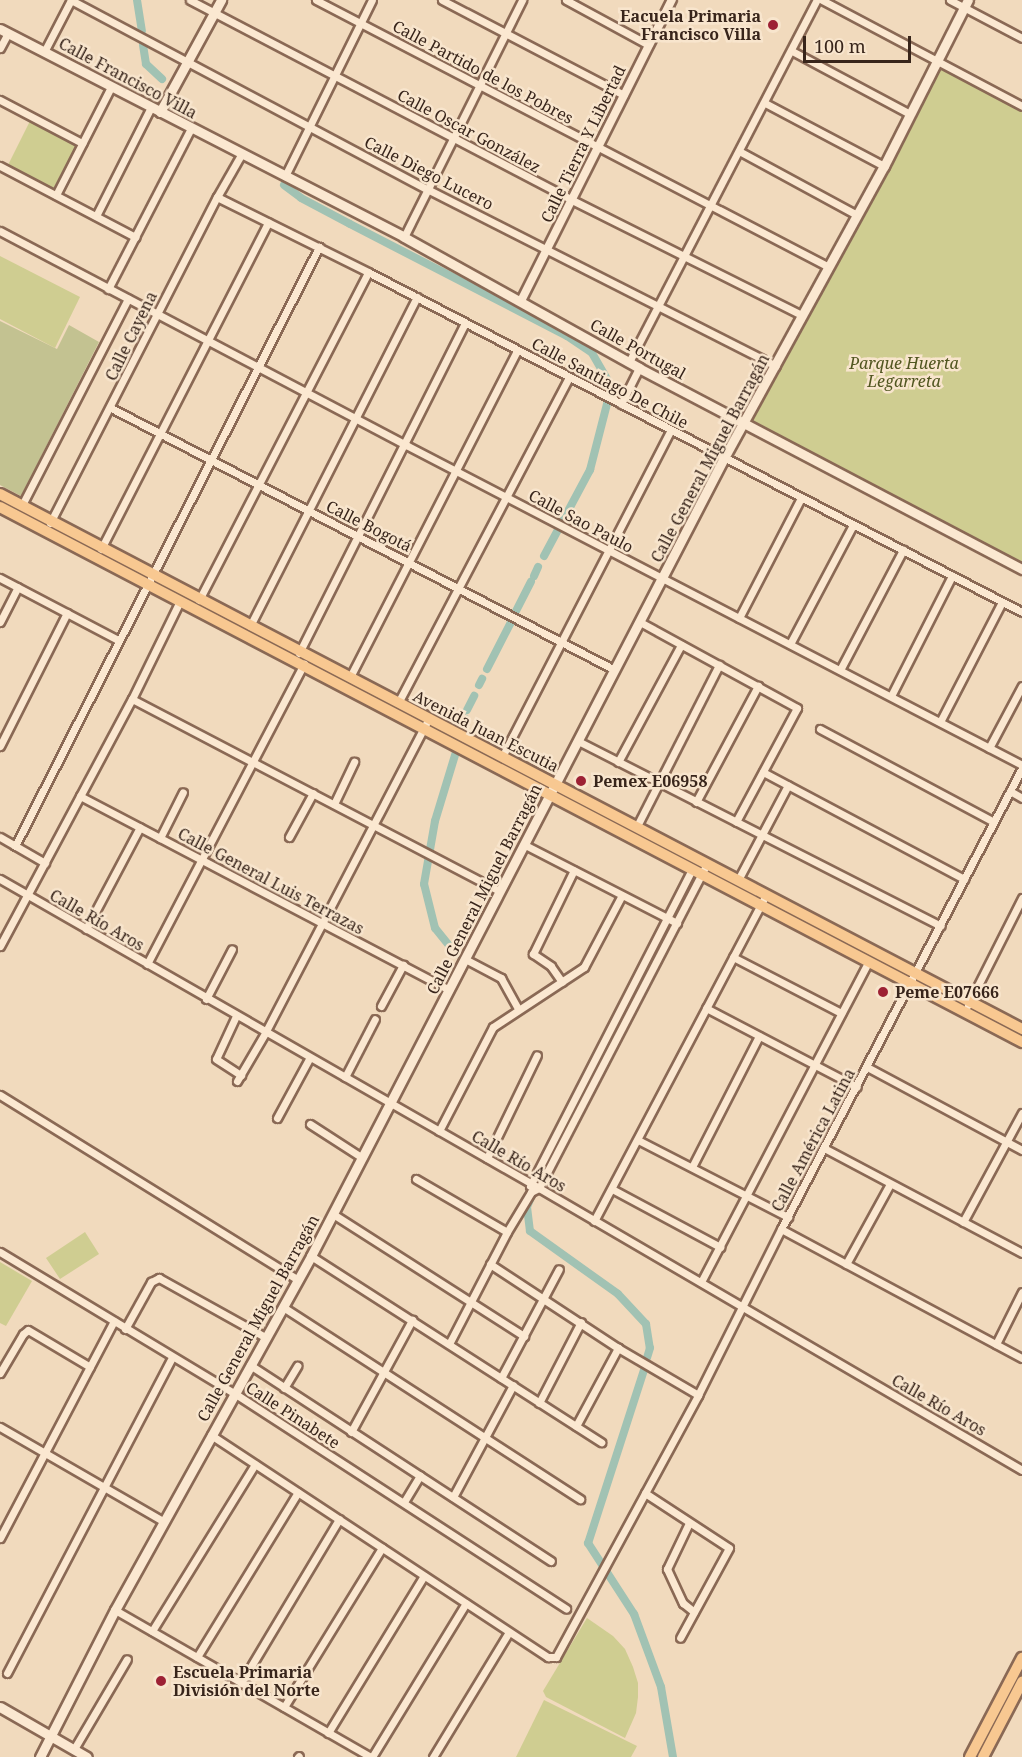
<!DOCTYPE html>
<meta charset="utf-8">
<style>
body{margin:0}
#map{position:relative;width:1022px;height:1757px;overflow:hidden;background:#f1dabd;font-family:"Noto Serif",serif}
div>[style]{position:absolute}
[style*='--x']{left:calc(var(--x)*1px);top:calc(var(--y)*1px);width:calc(var(--w)*1px);rotate:calc(var(--a)*1deg)}
.green>*{inset:0;background:#cfcd91}
.cemetery>*{inset:0;background:#c3c291}
.canal>*{height:8px;margin:-4px;padding:0 4px;transform-origin:4px;border-radius:4px;background:#a1c2b3}
.roads{filter:drop-shadow(2px 0 #8a6955) drop-shadow(-2px 0 #8a6955) drop-shadow(0 2px #8a6955) drop-shadow(0 -2px #8a6955)}
.minor>*{height:7px;margin:-3.5px;padding:0 3.5px;transform-origin:3.5px;border-radius:3.5px;background:#fbe8d1}
.tertiary>*{height:8px;margin:-4px;padding:0 4px;transform-origin:4px;border-radius:4px;background:#fbe8d1}
.secondary>*{height:9px;margin:-4.5px;padding:0 4.5px;transform-origin:4.5px;border-radius:4.5px;background:#fbe8d1}
.primary>*{height:10px;margin:-5px;padding:0 5px;transform-origin:5px;border-radius:5px;background:#f8c891}
.dots>*{width:16px;height:16px;translate:-50% -50%;box-sizing:border-box;border:3px solid #f8e5cd;border-radius:50%}
span{translate:-50% -50%;white-space:nowrap;text-align:center;line-height:1.15;-webkit-text-stroke:5px #f8e5cd;paint-order:stroke}
.poi-label{font-size:16px;color:#38251b;font-weight:700}
.right{translate:-100% -50%;text-align:right}
.left{translate:0 -50%;text-align:left}
.street-label{font-size:16px;color:#38251b}
.park-label{font-size:16px;color:#515620;font-style:italic}
.scale{position:absolute;left:803px;top:36px;width:108px;height:27px;box-sizing:border-box;border:3px solid #38251b;border-top:0;padding-left:8px;font-size:18px;line-height:21px;white-space:nowrap;color:#38251b;-webkit-text-stroke:4px #f8e5cd;paint-order:stroke}
</style>
<div id="map">
<div class="green">
<div style="clip-path:polygon(936px 60px,1022px 106px,1022px 569px,743px 423px)"></div>
<div style="clip-path:polygon(30px 121px,76px 146px,53px 189px,8px 165px)"></div>
<div style="clip-path:polygon(0 256px,80px 297px,55px 348px,0 319px)"></div>
<div style="clip-path:polygon(85px 1232px,99px 1254px,60px 1279px,46px 1258px)"></div>
<div style="clip-path:polygon(0 1262px,32px 1281px,6px 1326px,0 1323px)"></div>
<div style="clip-path:polygon(587px 1618px,613px 1636px,625px 1649px,633px 1667px,638px 1683px,638px 1697px,636px 1713px,625px 1738px,546px 1697px,543px 1691px)"></div>
<div style="clip-path:polygon(544px 1700px,637px 1746px,631px 1757px,516px 1757px)"></div>
</div>
<div class="cemetery">
<div style="clip-path:polygon(0 321px,57px 349px,69px 325px,99px 342px,21px 496px,0 485px)"></div>
</div>
<div class="canal">
<div style="--x:137;--y:0;--w:31;--a:81"></div>
<div style="--x:143;--y:45;--w:19;--a:81"></div>
<div style="--x:146;--y:64;--w:22;--a:43"></div>
<div style="--x:284;--y:185;--w:21;--a:37"></div>
<div style="--x:301;--y:198;--w:55;--a:28"></div>
<div style="--x:350;--y:224;--w:244;--a:27.3"></div>
<div style="--x:567;--y:336;--w:30;--a:34"></div>
<div style="--x:592;--y:353;--w:38;--a:60"></div>
<div style="--x:611;--y:386;--w:6;--a:99"></div>
<div style="--x:544;--y:556;--w:98;--a:-61.9"></div>
<div style="--x:590;--y:470;--w:68;--a:-75.6"></div>
<div style="--x:534;--y:576;--w:10;--a:-66"></div>
<div style="--x:516;--y:611;--w:33;--a:-63"></div>
<div style="--x:487;--y:669;--w:53;--a:-62.9"></div>
<div style="--x:479;--y:685;--w:7;--a:-63"></div>
<div style="--x:467;--y:710;--w:16;--a:-63"></div>
<div style="--x:462;--y:728;--w:10;--a:-73"></div>
<div style="--x:456;--y:954;--w:33;--a:-129"></div>
<div style="--x:435;--y:928;--w:45;--a:-104"></div>
<div style="--x:424;--y:884;--w:64;--a:-80.1"></div>
<div style="--x:435;--y:821;--w:72;--a:-73.1"></div>
<div style="--x:556;--y:1143;--w:51;--a:-64.4"></div>
<div style="--x:536;--y:1185;--w:22;--a:-66"></div>
<div style="--x:532;--y:1195;--w:13;--a:113"></div>
<div style="--x:527;--y:1207;--w:24;--a:83"></div>
<div style="--x:530;--y:1231;--w:108;--a:35.6"></div>
<div style="--x:618;--y:1294;--w:41;--a:47"></div>
<div style="--x:646;--y:1324;--w:24;--a:81"></div>
<div style="--x:650;--y:1348;--w:10;--a:107"></div>
<div style="--x:644;--y:1370;--w:182;--a:107.9"></div>
<div style="--x:588;--y:1543;--w:85;--a:57.1"></div>
<div style="--x:634;--y:1614;--w:78;--a:69.7"></div>
<div style="--x:661;--y:1687;--w:71;--a:80.3"></div>
</div>
<div class="roads">
<div class="minor">
<div style="--x:71;--y:0;--w:403;--a:28"></div>
<div style="--x:427;--y:189;--w:391;--a:26.9"></div>
<div style="--x:190;--y:0;--w:431;--a:27.6"></div>
<div style="--x:572;--y:200;--w:257;--a:26.6"></div>
<div style="--x:316;--y:0;--w:578;--a:27.5"></div>
<div style="--x:442;--y:0;--w:205;--a:27.6"></div>
<div style="--x:566;--y:0;--w:94;--a:28.5"></div>
<div style="--x:822;--y:0;--w:226;--a:27.9"></div>
<div style="--x:950;--y:0;--w:81;--a:27.8"></div>
<div style="--x:0;--y:48;--w:17;--a:-62"></div>
<div style="--x:792;--y:51;--w:134;--a:28.1"></div>
<div style="--x:44;--y:52;--w:59;--a:-62.6"></div>
<div style="--x:0;--y:100;--w:93;--a:27.7"></div>
<div style="--x:765;--y:103;--w:135;--a:27.9"></div>
<div style="--x:739;--y:151;--w:134;--a:28.5"></div>
<div style="--x:0;--y:166;--w:153;--a:27.7"></div>
<div style="--x:285;--y:176;--w:196;--a:-63.7"></div>
<div style="--x:56;--y:195;--w:121;--a:-63"></div>
<div style="--x:217;--y:197;--w:169;--a:26.4"></div>
<div style="--x:368;--y:272;--w:737;--a:27.47"></div>
<div style="--x:96;--y:216;--w:122;--a:-63.2"></div>
<div style="--x:0;--y:231;--w:459;--a:27.8"></div>
<div style="--x:406;--y:445;--w:694;--a:27.45"></div>
<div style="--x:404;--y:237;--w:265;--a:-63.5"></div>
<div style="--x:108;--y:289;--w:181;--a:-62.7"></div>
<div style="--x:629;--y:362;--w:408;--a:-62.6"></div>
<div style="--x:621;--y:404;--w:40;--a:-63.4"></div>
<div style="--x:111;--y:408;--w:568;--a:27.47"></div>
<div style="--x:22;--y:505;--w:232;--a:-62.8"></div>
<div style="--x:50;--y:523;--w:366;--a:-62.9"></div>
<div style="--x:217;--y:197;--w:48;--a:-60.3"></div>
<div style="--x:101;--y:549;--w:367;--a:-62.9"></div>
<div style="--x:0;--y:578;--w:133;--a:27.7"></div>
<div style="--x:199;--y:600;--w:369;--a:-62.7"></div>
<div style="--x:739;--y:618;--w:135;--a:-62.7"></div>
<div style="--x:0;--y:622;--w:39;--a:-63"></div>
<div style="--x:640;--y:622;--w:179;--a:28.7"></div>
<div style="--x:797;--y:708;--w:129;--a:118.2"></div>
<div style="--x:250;--y:626;--w:369;--a:-63.1"></div>
<div style="--x:790;--y:644;--w:135;--a:-62.1"></div>
<div style="--x:299;--y:653;--w:369;--a:-63.3"></div>
<div style="--x:840;--y:670;--w:136;--a:-62.3"></div>
<div style="--x:350;--y:677;--w:367;--a:-62.9"></div>
<div style="--x:891;--y:696;--w:135;--a:-63.1"></div>
<div style="--x:132;--y:699;--w:415;--a:27.6"></div>
<div style="--x:398;--y:703;--w:368;--a:-62.3"></div>
<div style="--x:940;--y:722;--w:135;--a:-62.7"></div>
<div style="--x:820;--y:729;--w:197;--a:28.1"></div>
<div style="--x:578;--y:741;--w:407;--a:27"></div>
<div style="--x:0;--y:746;--w:149;--a:-63.3"></div>
<div style="--x:989;--y:748;--w:70;--a:-62"></div>
<div style="--x:503;--y:755;--w:366;--a:-62.7"></div>
<div style="--x:618;--y:762;--w:133;--a:-61.7"></div>
<div style="--x:763;--y:772;--w:228;--a:28"></div>
<div style="--x:1010;--y:791;--w:14;--a:30"></div>
<div style="--x:80;--y:796;--w:417;--a:27.7"></div>
<div style="--x:696;--y:802;--w:132;--a:-61.9"></div>
<div style="--x:334;--y:804;--w:47;--a:-64.5"></div>
<div style="--x:637;--y:826;--w:181;--a:-63"></div>
<div style="--x:0;--y:837;--w:52;--a:30"></div>
<div style="--x:289;--y:837;--w:50;--a:-61.4"></div>
<div style="--x:160;--y:838;--w:51;--a:-63.4"></div>
<div style="--x:525;--y:845;--w:171;--a:27.2"></div>
<div style="--x:15;--y:846;--w:672;--a:-63.09"></div>
<div style="--x:0;--y:879;--w:621;--a:29.82"></div>
<div style="--x:539;--y:1188;--w:559;--a:30.28"></div>
<div style="--x:738;--y:880;--w:107;--a:-62.2"></div>
<div style="--x:86;--y:929;--w:115;--a:-62.1"></div>
<div style="--x:0;--y:946;--w:280;--a:-61.9"></div>
<div style="--x:132;--y:699;--w:109;--a:-63.9"></div>
<div style="--x:733;--y:957;--w:122;--a:27.4"></div>
<div style="--x:465;--y:959;--w:41;--a:27.8"></div>
<div style="--x:501;--y:978;--w:35;--a:61"></div>
<div style="--x:147;--y:964;--w:339;--a:-62.4"></div>
<div style="--x:562;--y:982;--w:19;--a:-125"></div>
<div style="--x:551;--y:966;--w:22;--a:-146"></div>
<div style="--x:533;--y:954;--w:93;--a:-64"></div>
<div style="--x:206;--y:999;--w:56;--a:-62.5"></div>
<div style="--x:968;--y:1005;--w:120;--a:-63.2"></div>
<div style="--x:381;--y:1006;--w:47;--a:-61.8"></div>
<div style="--x:706;--y:1008;--w:170;--a:27.6"></div>
<div style="--x:236;--y:1016;--w:47;--a:114.9"></div>
<div style="--x:216;--y:1059;--w:30;--a:33"></div>
<div style="--x:867;--y:1067;--w:176;--a:28.2"></div>
<div style="--x:345;--y:1077;--w:65;--a:-62.7"></div>
<div style="--x:237;--y:1081;--w:56;--a:-59.7"></div>
<div style="--x:265;--y:1033;--w:355;--a:-62.5"></div>
<div style="--x:0;--y:1095;--w:351;--a:31.8"></div>
<div style="--x:277;--y:1118;--w:69;--a:-61.6"></div>
<div style="--x:310;--y:1124;--w:61;--a:32.9"></div>
<div style="--x:439;--y:1131;--w:117;--a:-62.6"></div>
<div style="--x:493;--y:1027;--w:109;--a:-33.4"></div>
<div style="--x:584;--y:967;--w:81;--a:-62.2"></div>
<div style="--x:638;--y:1140;--w:169;--a:27.2"></div>
<div style="--x:824;--y:1148;--w:224;--a:27.9"></div>
<div style="--x:487;--y:1158;--w:114;--a:-64.1"></div>
<div style="--x:692;--y:1167;--w:147;--a:-62.9"></div>
<div style="--x:416;--y:1179;--w:105;--a:30.2"></div>
<div style="--x:530;--y:1186;--w:357;--a:-62.9"></div>
<div style="--x:612;--y:1189;--w:123;--a:28.2"></div>
<div style="--x:333;--y:1214;--w:227;--a:32.6"></div>
<div style="--x:594;--y:1221;--w:369;--a:-62.2"></div>
<div style="--x:963;--y:1222;--w:124;--a:-61.6"></div>
<div style="--x:781;--y:1229;--w:273;--a:28.2"></div>
<div style="--x:0;--y:1252;--w:273;--a:31.1"></div>
<div style="--x:234;--y:1393;--w:396;--a:33"></div>
<div style="--x:311;--y:1256;--w:345;--a:32.7"></div>
<div style="--x:490;--y:1264;--w:153;--a:33.3"></div>
<div style="--x:618;--y:1348;--w:93;--a:30.4"></div>
<div style="--x:846;--y:1264;--w:91;--a:-61.2"></div>
<div style="--x:701;--y:1282;--w:361;--a:-62.4"></div>
<div style="--x:283;--y:1307;--w:354;--a:32.9"></div>
<div style="--x:125;--y:1329;--w:54;--a:-61"></div>
<div style="--x:151;--y:1282;--w:9;--a:-27"></div>
<div style="--x:159;--y:1278;--w:121;--a:29.1"></div>
<div style="--x:449;--y:1344;--w:126;--a:-62.6"></div>
<div style="--x:507;--y:1232;--w:47;--a:-59"></div>
<div style="--x:531;--y:1192;--w:9;--a:-27"></div>
<div style="--x:539;--y:1188;--w:9;--a:-63"></div>
<div style="--x:543;--y:1180;--w:356;--a:-62.6"></div>
<div style="--x:996;--y:1344;--w:58;--a:-63.4"></div>
<div style="--x:250;--y:1365;--w:359;--a:33.1"></div>
<div style="--x:0;--y:1373;--w:45;--a:-59.5"></div>
<div style="--x:23;--y:1334;--w:6;--a:-39"></div>
<div style="--x:28;--y:1330;--w:72;--a:30.8"></div>
<div style="--x:501;--y:1378;--w:123;--a:-62"></div>
<div style="--x:284;--y:1388;--w:26;--a:-59"></div>
<div style="--x:539;--y:1403;--w:91;--a:-62.6"></div>
<div style="--x:576;--y:1426;--w:89;--a:-61.7"></div>
<div style="--x:0;--y:1427;--w:188;--a:30"></div>
<div style="--x:351;--y:1432;--w:128;--a:-61.4"></div>
<div style="--x:211;--y:1435;--w:404;--a:33.4"></div>
<div style="--x:548;--y:1657;--w:8;--a:0"></div>
<div style="--x:556;--y:1657;--w:298;--a:-61.5"></div>
<div style="--x:698;--y:1395;--w:186;--a:-63.4"></div>
<div style="--x:781;--y:1229;--w:520;--a:-62.4"></div>
<div style="--x:645;--y:1493;--w:100;--a:33.2"></div>
<div style="--x:729;--y:1548;--w:102;--a:118.6"></div>
<div style="--x:453;--y:1497;--w:127;--a:-61.8"></div>
<div style="--x:404;--y:1502;--w:31;--a:-59"></div>
<div style="--x:689;--y:1523;--w:51;--a:115.6"></div>
<div style="--x:667;--y:1569;--w:38;--a:65"></div>
<div style="--x:683;--y:1603;--w:14;--a:39"></div>
<div style="--x:0;--y:1538;--w:245;--a:-62.3"></div>
<div style="--x:115;--y:1610;--w:295;--a:29.9"></div>
<div style="--x:152;--y:1631;--w:196;--a:-58.3"></div>
<div style="--x:197;--y:1657;--w:193;--a:-58.5"></div>
<div style="--x:7;--y:1673;--w:356;--a:-62.4"></div>
<div style="--x:241;--y:1683;--w:191;--a:-59.1"></div>
<div style="--x:284;--y:1707;--w:187;--a:-58.4"></div>
<div style="--x:328;--y:1733;--w:184;--a:-58.6"></div>
<div style="--x:74;--y:1749;--w:104;--a:-59.5"></div>
<div style="--x:298;--y:1757;--w:1;--a:-45"></div>
<div style="--x:372;--y:1757;--w:180;--a:-58.6"></div>
<div style="--x:433;--y:1757;--w:146;--a:-58.7"></div>
</div>
<div class="tertiary">
<div style="--x:521;--y:301;--w:337;--a:-63.4"></div>
</div>
<div class="secondary">
<div style="--x:0;--y:29;--w:454;--a:27.2"></div>
<div style="--x:404;--y:237;--w:269;--a:29.1"></div>
<div style="--x:639;--y:368;--w:433;--a:27.7"></div>
<div style="--x:160;--y:112;--w:128;--a:-61.4"></div>
<div style="--x:0;--y:1707;--w:100;--a:29.9"></div>
<div style="--x:40;--y:1757;--w:165;--a:-63"></div>
<div style="--x:115;--y:1610;--w:405;--a:-61"></div>
<div style="--x:311;--y:1256;--w:899;--a:-62.64"></div>
<div style="--x:724;--y:458;--w:333;--a:-61.3"></div>
<div style="--x:884;--y:166;--w:186;--a:-63.2"></div>
</div>
<div class="primary">
<div style="--x:0;--y:494;--w:1154;--a:27.63"></div>
<div style="--x:0;--y:507;--w:1154;--a:27.63"></div>
<div style="--x:970;--y:1757;--w:112;--a:-62.3"></div>
<div style="--x:983;--y:1757;--w:85;--a:-62.5"></div>
</div>
</div>
<div class="dots">
<div style="left:773px;top:25px;background:#9d2134"></div>
<div style="left:581px;top:781px;background:#9d2134"></div>
<div style="left:883px;top:992px;background:#9d2134"></div>
<div style="left:161px;top:1681px;background:#9d2134"></div>
</div>
<div class="poi-label">
<span class="right" style="left:761px;top:25px">Eacuela Primaria<br>Francisco Villa</span>
<span class="left" style="left:593px;top:781px">Pemex E06958</span>
<span class="left" style="left:895px;top:992px">Peme E07666</span>
<span class="left" style="left:173px;top:1681px">Escuela Primaria<br>División del Norte</span>
</div>
<div class="street-label">
<span style="left:483px;top:72px;rotate:28deg">Calle Partido de los Pobres</span>
<span style="left:128px;top:78px;rotate:28deg">Calle Francisco Villa</span>
<span style="left:469px;top:131px;rotate:28deg">Calle Oscar González</span>
<span style="left:583px;top:144px;rotate:-64deg">Calle Tierra Y Libertad</span>
<span style="left:429px;top:173px;rotate:27deg">Calle Diego Lucero</span>
<span style="left:131px;top:336px;rotate:-64deg">Calle Cayena</span>
<span style="left:638px;top:349px;rotate:29deg">Calle Portugal</span>
<span style="left:610px;top:383px;rotate:28deg">Calle Santiago De Chile</span>
<span style="left:710px;top:458px;rotate:-62deg">Calle General Miguel Barragán</span>
<span style="left:581px;top:521px;rotate:28deg">Calle Sao Paulo</span>
<span style="left:369px;top:526px;rotate:27deg">Calle Bogotá</span>
<span style="left:486px;top:731px;rotate:27deg">Avenida Juan Escutia</span>
<span style="left:271px;top:881px;rotate:28deg">Calle General Luis Terrazas</span>
<span style="left:484px;top:889px;rotate:-63deg">Calle General Miguel Barragán</span>
<span style="left:97px;top:920px;rotate:30deg">Calle Río Aros</span>
<span style="left:813px;top:1140px;rotate:-62deg">Calle América Latina</span>
<span style="left:519px;top:1161px;rotate:30deg">Calle Río Aros</span>
<span style="left:258px;top:1318px;rotate:-61deg">Calle General Miguel Barragán</span>
<span style="left:939px;top:1405px;rotate:30deg">Calle Río Aros</span>
<span style="left:293px;top:1415px;rotate:33deg">Calle Pinabete</span>
</div>
<div class="park-label">
<span style="left:904px;top:372px">Parque Huerta<br>Legarreta</span>
</div>
<div class="scale">100 m</div>
</div>
